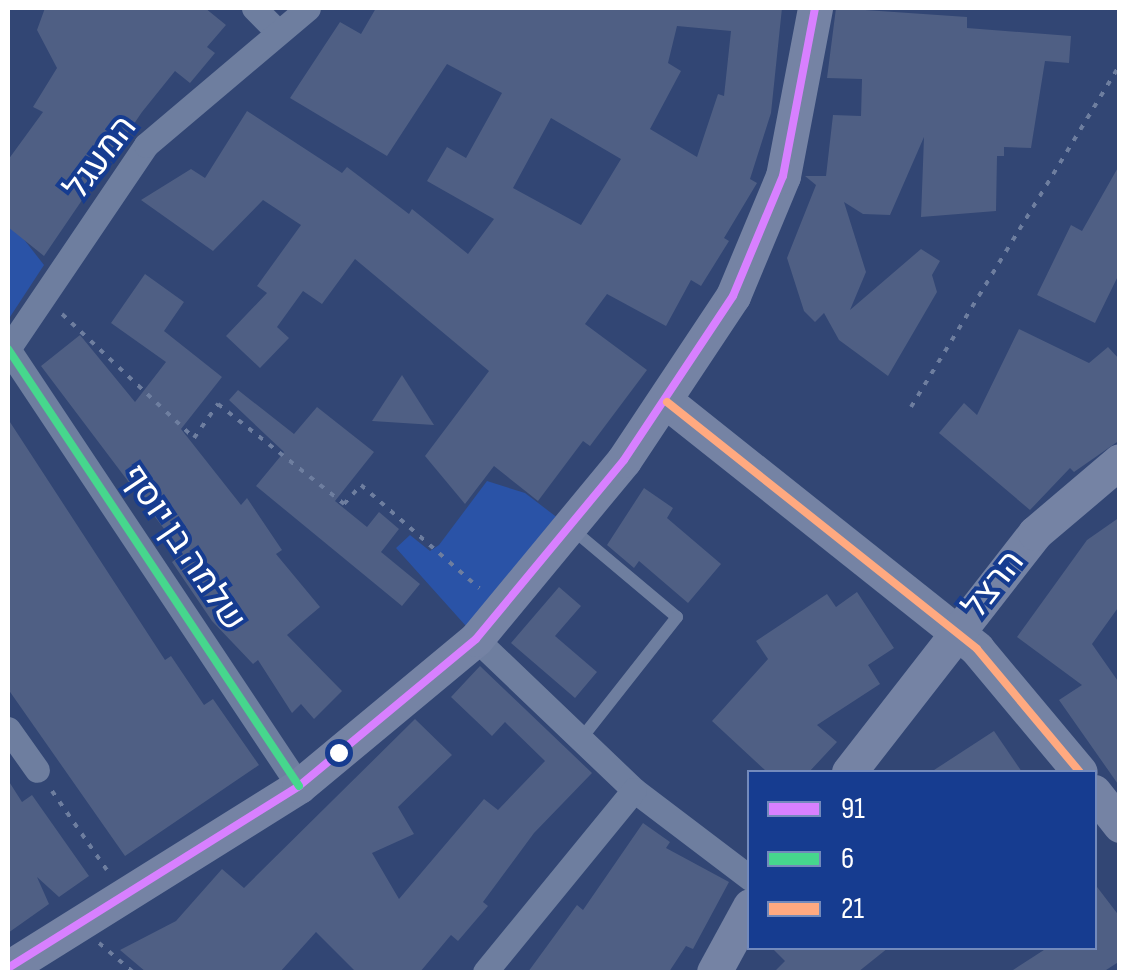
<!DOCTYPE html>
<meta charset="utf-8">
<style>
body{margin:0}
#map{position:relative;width:1127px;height:980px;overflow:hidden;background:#324674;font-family:"Sofia Sans Condensed",Heebo,sans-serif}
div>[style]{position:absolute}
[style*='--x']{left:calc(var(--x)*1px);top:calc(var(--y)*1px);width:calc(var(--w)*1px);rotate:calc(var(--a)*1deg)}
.green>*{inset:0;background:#2a53a7}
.building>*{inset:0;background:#4f5f84}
.path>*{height:4px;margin-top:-2px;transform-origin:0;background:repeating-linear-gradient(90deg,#6e7e9f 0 5px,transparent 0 13px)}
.lane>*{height:12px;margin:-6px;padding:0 6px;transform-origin:6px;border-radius:6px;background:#6e7e9f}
.street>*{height:25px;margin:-12.5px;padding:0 12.5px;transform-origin:12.5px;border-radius:12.5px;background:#6e7e9f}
.secondary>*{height:35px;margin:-17.5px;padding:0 17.5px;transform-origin:17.5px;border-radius:17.5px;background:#7583a4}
.bus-1>*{height:8px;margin:-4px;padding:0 4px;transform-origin:4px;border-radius:4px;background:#d880ff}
.bus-2>*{height:8px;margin:-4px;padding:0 4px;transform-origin:4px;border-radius:4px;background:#46d78d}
.bus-3>*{height:8px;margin:-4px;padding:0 4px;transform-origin:4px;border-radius:4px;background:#ffa980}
.dots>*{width:28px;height:28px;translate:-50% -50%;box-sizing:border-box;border:5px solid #163c90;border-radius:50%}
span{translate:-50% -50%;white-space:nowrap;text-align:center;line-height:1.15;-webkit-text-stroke:8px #163c90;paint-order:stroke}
.street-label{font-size:35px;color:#fff}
.frame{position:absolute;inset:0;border:10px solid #fff;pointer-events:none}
.legend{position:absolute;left:747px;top:770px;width:350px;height:180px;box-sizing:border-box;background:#163c90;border:2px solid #738abc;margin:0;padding:12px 18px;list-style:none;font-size:30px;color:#fff}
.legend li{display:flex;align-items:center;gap:20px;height:50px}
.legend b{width:50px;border:2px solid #738abc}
</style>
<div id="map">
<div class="green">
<div style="clip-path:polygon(8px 219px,44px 265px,8px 320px)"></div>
<div style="clip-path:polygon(487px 481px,525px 493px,567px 525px,474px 635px,396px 548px,410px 535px,430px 551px,439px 545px)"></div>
</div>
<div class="building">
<div style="clip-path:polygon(45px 8px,205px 8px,226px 25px,207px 47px,215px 53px,190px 83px,175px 71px,142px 112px,44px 256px,8px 227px,8px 160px,43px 112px,33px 107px,57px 68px,37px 30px)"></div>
<div style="clip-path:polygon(evenodd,376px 8px,782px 8px,771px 113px,750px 179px,757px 183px,724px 238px,729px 241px,701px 286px,691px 280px,666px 326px,607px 294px,585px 324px,647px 370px,590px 446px,583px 441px,538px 501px,494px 466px,465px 504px,425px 456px,489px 371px,355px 259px,322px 304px,303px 291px,277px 327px,289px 338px,260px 368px,226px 336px,267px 293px,257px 286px,301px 225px,263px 200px,213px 251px,141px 200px,191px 169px,205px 178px,247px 111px,342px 173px,347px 167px,409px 214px,412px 209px,468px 254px,494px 219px,427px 181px,447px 147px,466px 158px,502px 93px,447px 64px,387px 156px,290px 98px,340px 22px,361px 34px,376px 8px,677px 26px,731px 31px,724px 96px,718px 94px,697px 157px,650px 129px,681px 71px,668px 63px,677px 26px,376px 8px,551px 118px,621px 159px,581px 225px,513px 188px,551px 118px)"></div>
<div style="clip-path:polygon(836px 8px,967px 17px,967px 28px,1071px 36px,1069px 63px,1045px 61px,1031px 148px,1004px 147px,1004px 156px,997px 156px,996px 211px,921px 217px,924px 137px,890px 215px,863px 214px,844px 202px,866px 272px,850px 310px,921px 249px,940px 261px,932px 275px,937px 292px,888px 376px,839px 340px,824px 313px,815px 322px,804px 311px,787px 258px,816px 185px,805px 176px,826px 176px,833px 115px,861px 116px,862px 79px,827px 78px)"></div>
<div style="clip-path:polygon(1120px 164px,1120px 272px,1095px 323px,1037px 295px,1071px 225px,1082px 231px)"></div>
<div style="clip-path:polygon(145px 274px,184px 302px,164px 331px,222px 377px,181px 429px,241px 505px,247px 498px,282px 550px,276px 554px,320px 607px,287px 635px,342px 691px,314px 719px,301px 704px,292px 713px,258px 660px,253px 664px,212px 621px,172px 562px,183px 554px,41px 366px,80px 335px,135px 402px,166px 362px,111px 323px)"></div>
<div style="clip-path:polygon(1019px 329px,1089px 363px,1108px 347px,1120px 360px,1120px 440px,1074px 472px,1070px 468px,1030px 510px,939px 433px,964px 403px,977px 415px)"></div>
<div style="clip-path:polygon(402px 375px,434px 425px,372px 421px)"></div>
<div style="clip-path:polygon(238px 390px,294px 434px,317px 407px,374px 452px,335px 501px,367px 527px,379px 512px,399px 529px,381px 552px,420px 584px,402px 606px,256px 486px,284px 452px,229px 400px)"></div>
<div style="clip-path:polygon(8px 419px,165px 660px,171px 656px,204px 705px,213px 699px,259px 765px,125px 856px,8px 689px)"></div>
<div style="clip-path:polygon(644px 488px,673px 508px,667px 518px,721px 564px,688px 603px,639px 561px,634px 568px,607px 545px)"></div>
<div style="clip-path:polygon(1120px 517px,1120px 605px,1092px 644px,1120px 684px,1120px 787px,1059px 700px,1082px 685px,1017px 637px,1087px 540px)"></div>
<div style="clip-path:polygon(559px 587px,581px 606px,555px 636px,597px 672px,575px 698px,511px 643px)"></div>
<div style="clip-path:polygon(857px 592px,894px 648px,868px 665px,880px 684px,817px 725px,837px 742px,809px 772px,767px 772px,712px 721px,768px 659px,756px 641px,827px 594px,836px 607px)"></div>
<div style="clip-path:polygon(480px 666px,592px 773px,534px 833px,483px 902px,488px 906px,458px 941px,451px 935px,420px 972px,356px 972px,316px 932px,280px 972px,146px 972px,120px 950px,176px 921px,222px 869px,244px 888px,415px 719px,452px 755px,398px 807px,414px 834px,372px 853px,399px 899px,484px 799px,498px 810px,545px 761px,505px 722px,492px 736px,451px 697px)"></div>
<div style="clip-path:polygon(994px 731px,1022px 772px,931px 772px)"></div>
<div style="clip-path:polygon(8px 780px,22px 802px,32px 795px,89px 876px,59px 897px,37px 877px,49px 904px,8px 933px)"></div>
<div style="clip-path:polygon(643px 823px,670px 842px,666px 848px,729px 882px,693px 949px,686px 946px,669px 972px,528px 972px,577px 905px,583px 910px)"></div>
<div style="clip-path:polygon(1094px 883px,1120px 917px,1120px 961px,1103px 972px,1010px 972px,1047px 948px,1094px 948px)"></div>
<div style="clip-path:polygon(772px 948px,888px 948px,858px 972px,774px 972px,785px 961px)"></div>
</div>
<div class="path">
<div style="--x:62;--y:314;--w:181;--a:43.2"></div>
<div style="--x:194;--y:438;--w:42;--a:-54.8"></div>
<div style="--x:218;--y:404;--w:161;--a:38.4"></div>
<div style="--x:344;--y:504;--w:25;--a:-48"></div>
<div style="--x:361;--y:485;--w:157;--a:41.1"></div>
<div style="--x:911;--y:407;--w:402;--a:-58.6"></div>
<div style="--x:52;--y:791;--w:96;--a:55.2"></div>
<div style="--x:99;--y:943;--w:45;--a:40.5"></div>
</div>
<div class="lane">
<div style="--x:572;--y:529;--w:137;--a:40"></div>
<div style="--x:677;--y:617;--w:155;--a:128.2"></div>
</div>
<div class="street">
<div style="--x:254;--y:8;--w:33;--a:45"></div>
<div style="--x:8;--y:349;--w:525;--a:56.34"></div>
<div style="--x:8;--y:349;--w:246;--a:-55.9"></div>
<div style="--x:146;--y:145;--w:212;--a:-40.2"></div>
<div style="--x:476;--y:639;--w:219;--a:43.7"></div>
<div style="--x:634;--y:790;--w:146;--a:37.2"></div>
<div style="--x:8;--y:729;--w:50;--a:54.7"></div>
<div style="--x:485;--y:972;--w:235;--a:-50.7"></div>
</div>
<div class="secondary">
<div style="--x:667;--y:402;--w:396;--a:38.5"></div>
<div style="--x:977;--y:649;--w:160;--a:50.1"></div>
<div style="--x:849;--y:772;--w:303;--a:-52.1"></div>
<div style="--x:1035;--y:533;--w:111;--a:-40.3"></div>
<div style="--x:1094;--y:792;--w:42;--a:51.8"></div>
<div style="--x:8;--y:968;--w:343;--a:-32"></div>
<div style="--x:299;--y:786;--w:230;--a:-39.7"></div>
<div style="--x:476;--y:639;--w:232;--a:-50.4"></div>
<div style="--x:624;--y:460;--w:197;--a:-56.4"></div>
<div style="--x:733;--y:296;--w:130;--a:-67.4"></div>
<div style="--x:783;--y:176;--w:171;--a:-79.2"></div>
<div style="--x:714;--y:972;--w:75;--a:-61.4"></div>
</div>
<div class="bus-1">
<div style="--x:8;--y:968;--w:343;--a:-32"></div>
<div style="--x:299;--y:786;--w:230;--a:-39.7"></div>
<div style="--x:476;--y:639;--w:232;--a:-50.4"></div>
<div style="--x:624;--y:460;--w:197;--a:-56.4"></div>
<div style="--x:733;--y:296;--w:130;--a:-67.4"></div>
<div style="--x:783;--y:176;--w:171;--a:-79.2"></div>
</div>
<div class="bus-2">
<div style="--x:8;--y:349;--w:525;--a:56.34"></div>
</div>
<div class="bus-3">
<div style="--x:667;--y:402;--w:396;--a:38.5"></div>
<div style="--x:977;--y:649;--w:160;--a:50.1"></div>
</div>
<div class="dots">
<div style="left:339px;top:753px;background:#fff"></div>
</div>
<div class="street-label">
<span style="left:101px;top:158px;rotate:-53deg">המעגל</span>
<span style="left:183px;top:548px;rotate:56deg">שלמה בן יוסף</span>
<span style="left:994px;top:585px;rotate:-52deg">הרצל</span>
</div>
<div class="frame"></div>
<ul class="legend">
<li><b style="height:12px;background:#d880ff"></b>91</li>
<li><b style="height:12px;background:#46d78d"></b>6</li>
<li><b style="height:12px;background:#ffa980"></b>21</li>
</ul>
</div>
